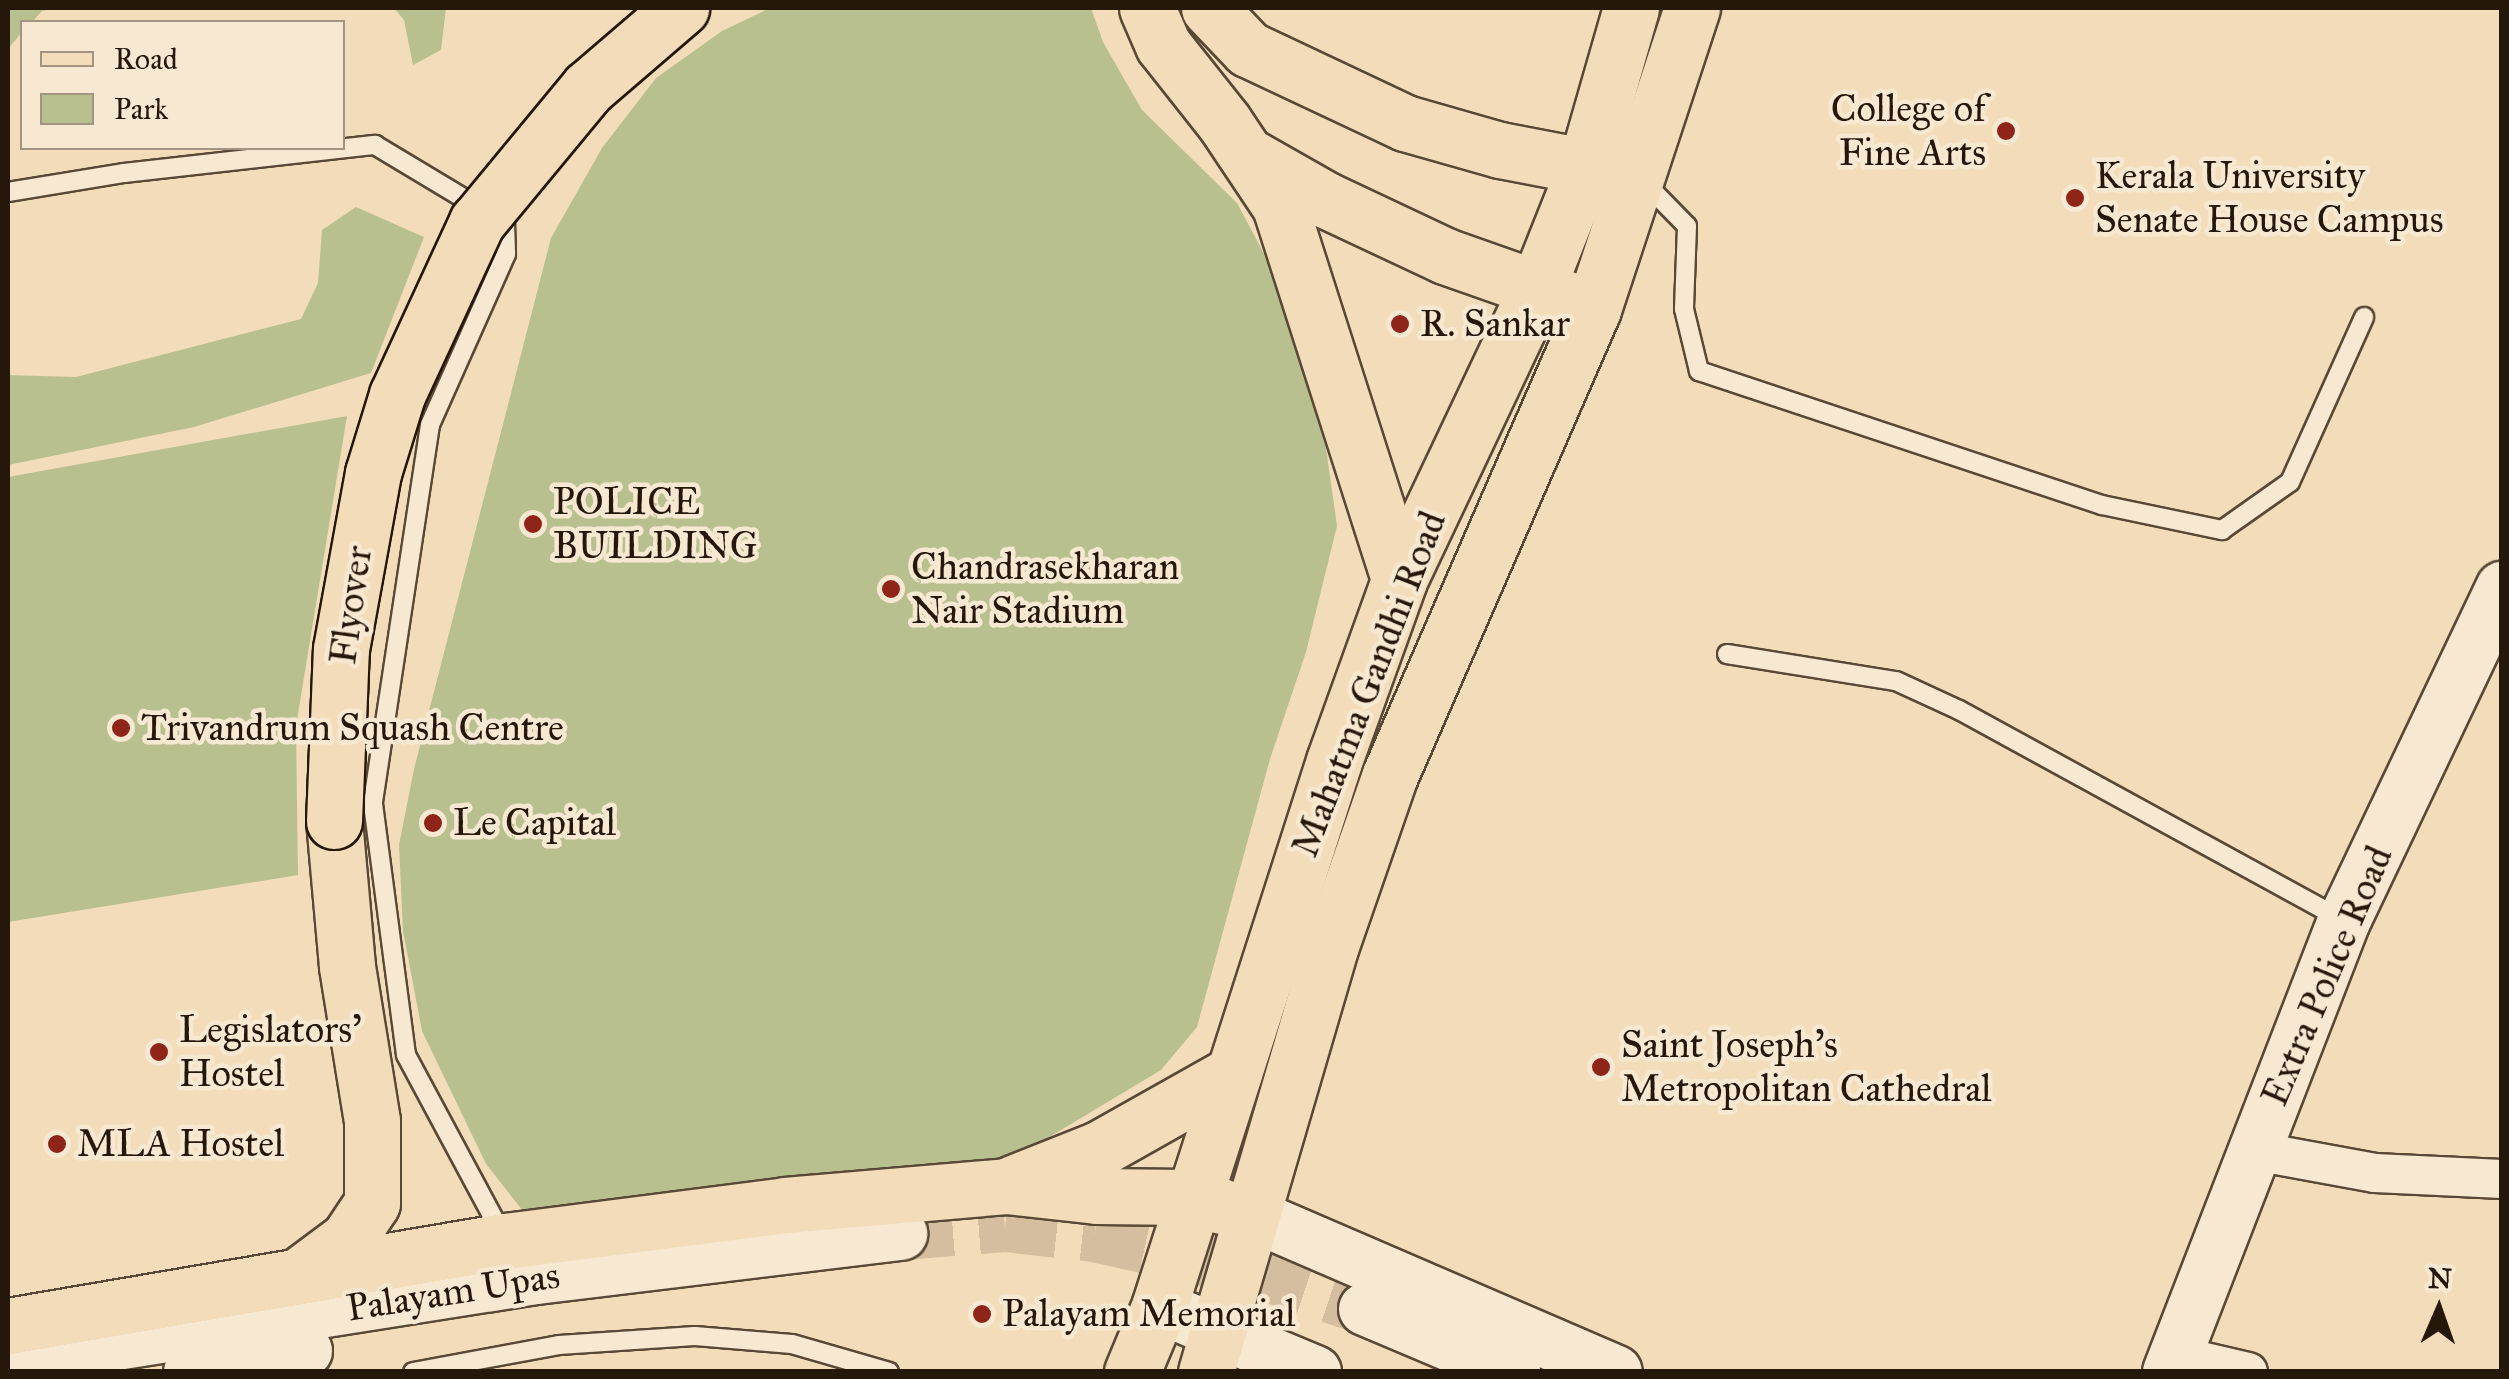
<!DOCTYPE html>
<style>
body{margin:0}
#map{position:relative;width:2509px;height:1379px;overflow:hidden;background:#f3dcb9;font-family:"IM FELL Great Primer",serif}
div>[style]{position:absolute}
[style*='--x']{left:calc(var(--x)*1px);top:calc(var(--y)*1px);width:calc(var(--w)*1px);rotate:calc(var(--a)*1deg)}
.green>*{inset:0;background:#b9c090}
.secondary-tunnel>*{height:52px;margin-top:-26px;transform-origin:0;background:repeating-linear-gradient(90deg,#d4be9f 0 52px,transparent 0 78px)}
.roads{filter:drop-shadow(2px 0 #584835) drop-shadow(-2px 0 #584835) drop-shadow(0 2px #584835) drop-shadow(0 -2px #584835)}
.lane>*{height:18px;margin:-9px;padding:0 9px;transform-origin:9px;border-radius:9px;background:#f7e8d2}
.street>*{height:38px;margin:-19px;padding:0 19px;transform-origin:19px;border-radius:19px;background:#f7e8d2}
.secondary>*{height:52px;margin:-26px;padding:0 26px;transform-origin:26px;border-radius:26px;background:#f7e8d2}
.primary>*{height:55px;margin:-27.5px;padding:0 27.5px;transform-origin:27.5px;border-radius:27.5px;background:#f3dcb9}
.bridges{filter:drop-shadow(2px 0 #251709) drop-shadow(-2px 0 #251709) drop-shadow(0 2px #251709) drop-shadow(0 -2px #251709)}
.primary-bridge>*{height:55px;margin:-27.5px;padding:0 27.5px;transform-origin:27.5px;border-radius:27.5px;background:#f3dcb9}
.dots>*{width:28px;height:28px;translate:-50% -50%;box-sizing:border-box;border:5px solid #f7e8d2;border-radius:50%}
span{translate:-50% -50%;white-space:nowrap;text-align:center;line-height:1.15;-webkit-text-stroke:9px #f7e8d2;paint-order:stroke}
.poi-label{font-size:38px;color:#251709}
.right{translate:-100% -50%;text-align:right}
.left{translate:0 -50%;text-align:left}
.street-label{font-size:38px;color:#251709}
.frame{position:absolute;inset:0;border:10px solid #251709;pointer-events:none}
.legend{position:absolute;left:20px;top:20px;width:325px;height:130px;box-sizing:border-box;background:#f7e8d2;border:2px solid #a39482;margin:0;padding:12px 18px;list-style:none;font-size:30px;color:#251709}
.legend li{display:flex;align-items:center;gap:20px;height:50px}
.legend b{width:50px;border:2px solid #a39482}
.north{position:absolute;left:2389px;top:1259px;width:100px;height:100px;-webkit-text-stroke:8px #f7e8d2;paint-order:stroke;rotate:2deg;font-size:28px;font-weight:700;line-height:40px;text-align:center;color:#251709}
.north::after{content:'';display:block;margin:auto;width:35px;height:45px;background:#251709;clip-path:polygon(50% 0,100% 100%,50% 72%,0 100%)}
</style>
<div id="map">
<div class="green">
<div style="clip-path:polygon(8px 8px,55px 8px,42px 11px,32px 22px,22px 22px,22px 32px,8px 49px)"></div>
<div style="clip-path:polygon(394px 8px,446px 8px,441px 50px,413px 65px,404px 20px)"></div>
<div style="clip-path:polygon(770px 8px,1091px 8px,1103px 42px,1142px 110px,1237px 203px,1268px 261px,1326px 448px,1337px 526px,1306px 652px,1270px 759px,1197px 1027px,1161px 1070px,1021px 1154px,971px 1174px,527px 1216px,486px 1164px,422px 1031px,403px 931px,399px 845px,414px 769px,551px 238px,602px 148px,656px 78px,722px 31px)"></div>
<div style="clip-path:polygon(356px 207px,424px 237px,371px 373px,194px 427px,8px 465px,8px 375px,76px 377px,301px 319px,318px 283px,322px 230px)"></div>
<div style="clip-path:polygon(347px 416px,296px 726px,298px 875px,8px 922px,8px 477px)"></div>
</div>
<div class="secondary-tunnel">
<div style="--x:901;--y:1234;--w:104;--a:-4.4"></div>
<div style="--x:1005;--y:1226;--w:90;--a:6.4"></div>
<div style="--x:1094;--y:1236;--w:166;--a:12.5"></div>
<div style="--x:1256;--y:1272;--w:115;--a:18.7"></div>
</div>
<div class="roads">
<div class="lane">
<div style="--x:1642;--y:180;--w:64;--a:45.6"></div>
<div style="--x:1687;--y:226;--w:83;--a:92.1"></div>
<div style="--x:1684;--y:309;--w:64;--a:76.4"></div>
<div style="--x:1699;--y:371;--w:425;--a:18.4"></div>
<div style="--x:2102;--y:505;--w:123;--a:11.8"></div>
<div style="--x:2222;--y:530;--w:83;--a:-35.2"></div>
<div style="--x:2290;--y:482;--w:181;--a:-65.8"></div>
<div style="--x:8;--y:192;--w:118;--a:-9.3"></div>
<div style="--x:124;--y:173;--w:253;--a:-6.4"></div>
<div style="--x:375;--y:145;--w:152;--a:31"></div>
<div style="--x:505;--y:223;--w:31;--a:88"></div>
<div style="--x:506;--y:254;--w:187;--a:114"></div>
<div style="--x:430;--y:425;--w:383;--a:98.6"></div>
<div style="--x:373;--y:804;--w:253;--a:82.5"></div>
<div style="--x:406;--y:1055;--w:205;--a:61.8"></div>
<div style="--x:1727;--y:654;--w:171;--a:9.1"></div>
<div style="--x:1896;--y:681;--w:69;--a:24.7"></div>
<div style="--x:1959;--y:710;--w:435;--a:28.7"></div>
<div style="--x:413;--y:1372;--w:148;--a:-10.5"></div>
<div style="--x:559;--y:1345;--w:136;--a:-3.8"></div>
<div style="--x:695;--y:1336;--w:97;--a:4.7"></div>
<div style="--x:792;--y:1344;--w:101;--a:16.1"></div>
</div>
<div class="street">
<div style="--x:2255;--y:1151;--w:122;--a:10.4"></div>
<div style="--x:2375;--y:1173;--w:127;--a:2.7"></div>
<div style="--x:2175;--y:1355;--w:75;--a:13.1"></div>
</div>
<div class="secondary">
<div style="--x:1252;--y:1215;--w:396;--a:23.3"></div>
<div style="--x:1159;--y:1307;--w:169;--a:22.6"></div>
<div style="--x:1365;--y:1309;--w:162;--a:22.9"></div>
<div style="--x:8;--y:1361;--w:534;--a:-8.93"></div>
<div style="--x:536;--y:1278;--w:368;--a:-6.9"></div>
<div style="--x:190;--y:1372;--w:118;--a:-10.3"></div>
<div style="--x:2169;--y:1372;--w:484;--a:-68.8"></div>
<div style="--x:2344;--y:921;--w:369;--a:-64.6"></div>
</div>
<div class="primary">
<div style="--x:1147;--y:8;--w:40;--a:66.6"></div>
<div style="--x:1163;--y:45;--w:98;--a:51.6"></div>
<div style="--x:1224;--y:122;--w:101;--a:56.3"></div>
<div style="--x:1280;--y:206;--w:392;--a:72.3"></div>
<div style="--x:1209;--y:8;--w:57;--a:46.4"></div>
<div style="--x:1248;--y:49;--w:174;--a:25.2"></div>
<div style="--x:1405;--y:123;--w:99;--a:15.9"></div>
<div style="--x:1500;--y:150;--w:122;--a:10.9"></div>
<div style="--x:1252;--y:158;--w:85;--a:29.6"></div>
<div style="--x:1326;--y:200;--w:132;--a:25.2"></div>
<div style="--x:1445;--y:256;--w:133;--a:19.4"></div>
<div style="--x:1013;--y:1183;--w:92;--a:-21.6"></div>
<div style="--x:1099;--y:1149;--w:155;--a:-29.4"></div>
<div style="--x:301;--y:1274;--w:59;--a:-36.7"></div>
<div style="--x:348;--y:1239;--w:43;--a:-56.3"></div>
<div style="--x:372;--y:1203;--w:82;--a:-90"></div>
<div style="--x:372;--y:1121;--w:157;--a:-99.2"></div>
<div style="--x:347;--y:966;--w:146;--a:-95.1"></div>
<div style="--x:8;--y:1326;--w:504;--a:-9.71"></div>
<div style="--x:505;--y:1241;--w:282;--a:-7.3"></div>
<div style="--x:785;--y:1205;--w:222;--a:-4.9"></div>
<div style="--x:1006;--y:1186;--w:91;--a:6.3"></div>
<div style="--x:1096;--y:1196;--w:94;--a:0.6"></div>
<div style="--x:1190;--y:1197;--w:33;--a:16"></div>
<div style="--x:1132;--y:1372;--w:70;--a:-67.4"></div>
<div style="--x:1159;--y:1307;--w:573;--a:-72.23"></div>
<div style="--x:1334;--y:761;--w:192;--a:-70.2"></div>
<div style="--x:1399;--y:580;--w:323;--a:-64.7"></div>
<div style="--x:1537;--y:288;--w:132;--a:-68.3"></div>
<div style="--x:1586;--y:165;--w:163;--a:-74"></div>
<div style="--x:1206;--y:1372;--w:442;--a:-73.7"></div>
<div style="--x:1330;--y:948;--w:183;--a:-70.9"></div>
<div style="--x:1390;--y:775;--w:508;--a:-66.46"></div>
<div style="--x:1593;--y:309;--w:317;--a:-71.8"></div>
</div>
</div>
<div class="bridges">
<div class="primary-bridge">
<div style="--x:334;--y:821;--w:172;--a:-87.7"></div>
<div style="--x:341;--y:649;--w:179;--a:-79.7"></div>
<div style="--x:373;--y:473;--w:82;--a:-72.9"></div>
<div style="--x:397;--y:395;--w:191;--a:-65.2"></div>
<div style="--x:477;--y:222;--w:174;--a:-50.4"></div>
<div style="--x:588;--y:88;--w:123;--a:-40.7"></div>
</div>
</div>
<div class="dots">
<div style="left:2006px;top:131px;background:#8f2418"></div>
<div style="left:2075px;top:198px;background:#8f2418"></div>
<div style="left:1400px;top:324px;background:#8f2418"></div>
<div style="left:533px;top:524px;background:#8f2418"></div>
<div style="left:891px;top:589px;background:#8f2418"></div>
<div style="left:121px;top:728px;background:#8f2418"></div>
<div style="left:433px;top:823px;background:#8f2418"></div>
<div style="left:159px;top:1052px;background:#8f2418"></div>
<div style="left:1601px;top:1067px;background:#8f2418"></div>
<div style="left:57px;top:1144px;background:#8f2418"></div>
<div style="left:982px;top:1314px;background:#8f2418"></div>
</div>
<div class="poi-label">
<span class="right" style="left:1986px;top:131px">College of<br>Fine Arts</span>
<span class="left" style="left:2095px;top:198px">Kerala University<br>Senate House Campus</span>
<span class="left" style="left:1420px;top:324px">R. Sankar</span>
<span class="left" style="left:553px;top:524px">POLICE<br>BUILDING</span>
<span class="left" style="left:911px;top:589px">Chandrasekharan<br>Nair Stadium</span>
<span class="left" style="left:141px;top:728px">Trivandrum Squash Centre</span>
<span class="left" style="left:453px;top:823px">Le Capital</span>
<span class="left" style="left:179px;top:1052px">Legislators'<br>Hostel</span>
<span class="left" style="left:1621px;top:1067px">Saint Joseph's<br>Metropolitan Cathedral</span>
<span class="left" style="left:77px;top:1144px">MLA Hostel</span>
<span class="left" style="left:1002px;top:1314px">Palayam Memorial</span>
</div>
<div class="street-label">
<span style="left:351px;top:605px;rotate:-82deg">Flyover</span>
<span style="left:1369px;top:684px;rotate:-69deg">Mahatma Gandhi Road</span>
<span style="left:2327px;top:976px;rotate:-67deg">Extra Police Road</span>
<span style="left:453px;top:1292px;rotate:-9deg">Palayam Upas</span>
</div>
<div class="frame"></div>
<ul class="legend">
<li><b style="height:12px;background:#f3dcb9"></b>Road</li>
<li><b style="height:28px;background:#b9c090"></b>Park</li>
</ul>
<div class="north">N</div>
</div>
